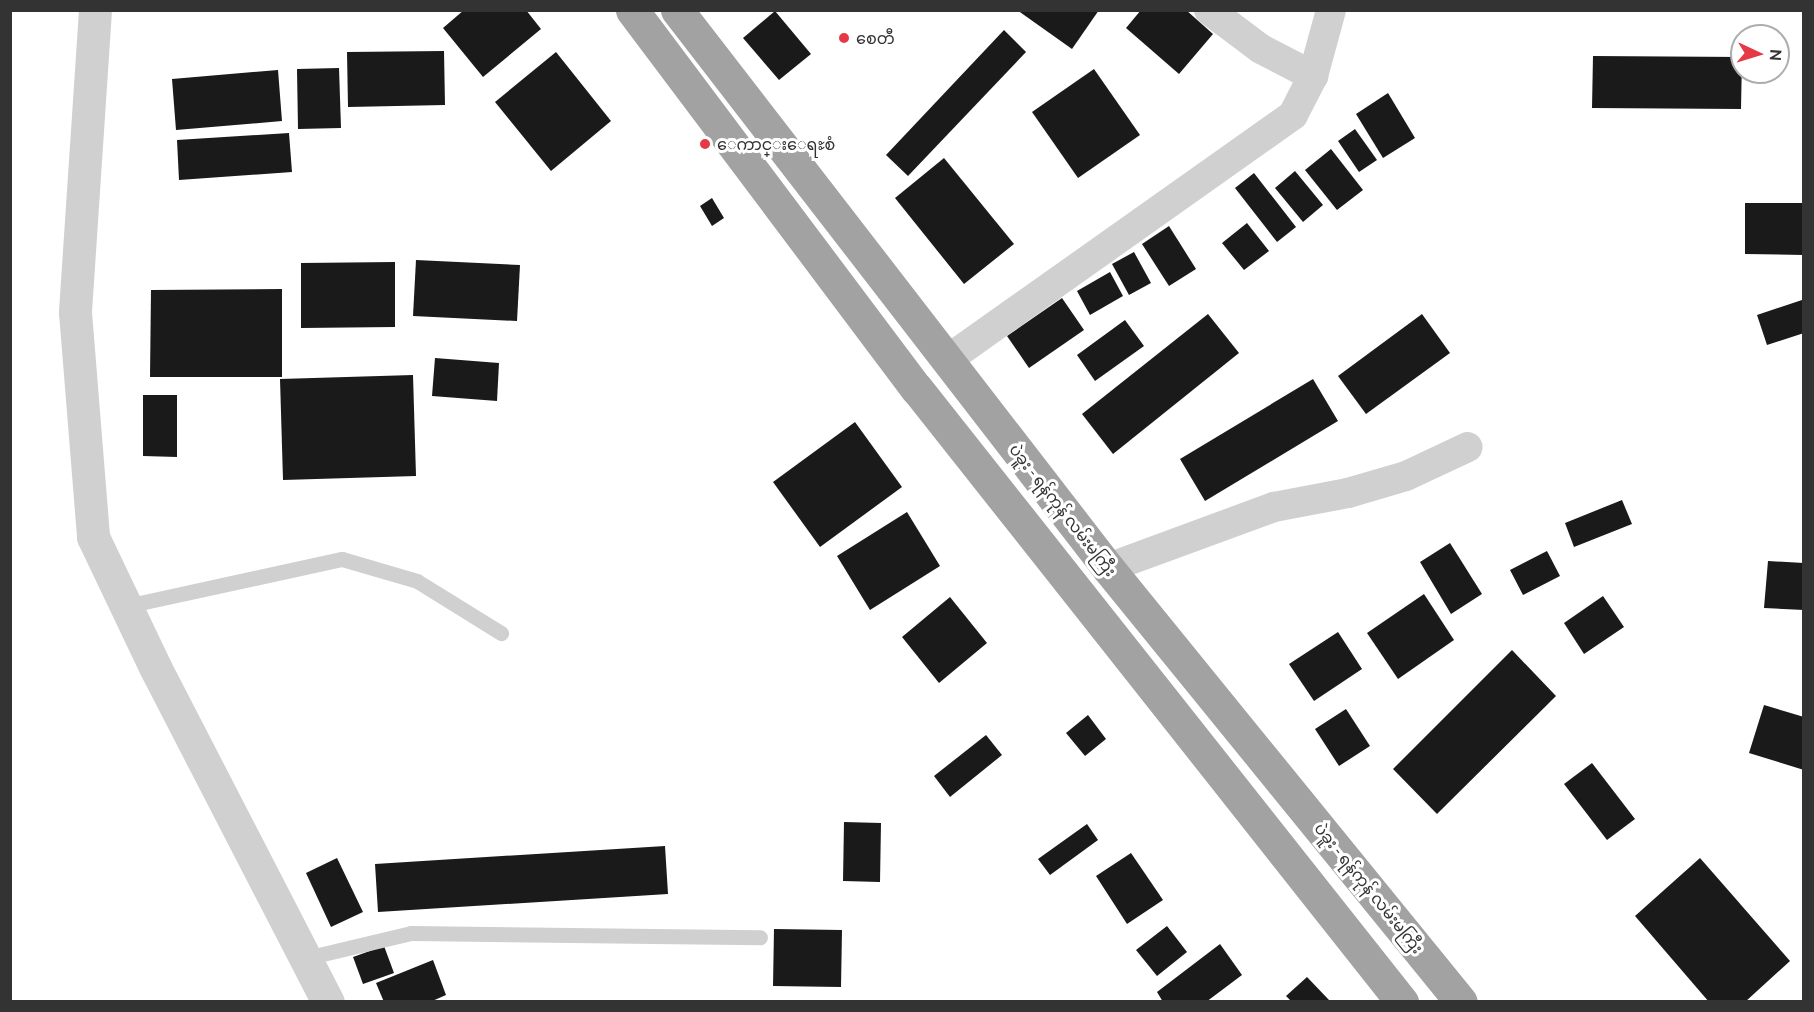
<!DOCTYPE html>
<meta charset="utf-8">
<style>
body{margin:0}
#map{position:relative;width:1814px;height:1012px;overflow:hidden;background:#fff;font-family:Ubuntu,"Noto Sans Myanmar",sans-serif}
div>[style]{position:absolute}
[style*='--x']{left:calc(var(--x)*1px);top:calc(var(--y)*1px);width:calc(var(--w)*1px);rotate:calc(var(--a)*1deg)}
.building>*{inset:0;background:#1a1a1a}
.service>*{height:15px;margin:-7.5px;padding:0 7.5px;transform-origin:7.5px;border-radius:7.5px;background:#d0d0d0}
.minor>*{height:30px;margin:-15px;padding:0 15px;transform-origin:15px;border-radius:15px;background:#d0d0d0}
.tertiary>*{height:33px;margin:-16.5px;padding:0 16.5px;transform-origin:16.5px;border-radius:16.5px;background:#d0d0d0}
.trunk>*{height:33px;margin:-16.5px;padding:0 16.5px;transform-origin:16.5px;border-radius:16.5px;background:#a2a2a2}
.dots>*{width:16px;height:16px;translate:-50% -50%;box-sizing:border-box;border:3px solid #fff;border-radius:50%}
span{translate:-50% -50%;white-space:nowrap;text-align:center;line-height:1.15;-webkit-text-stroke:6px #fff;paint-order:stroke}
.poi-label{font-size:16px;color:#333}
.left{translate:0 -50%;text-align:left}
.street-label{font-size:16px;color:#333}
.frame{position:absolute;inset:0;border:12px solid #333;pointer-events:none}
.north{position:absolute;left:1730px;top:24px;width:60px;height:60px;box-sizing:border-box;background:#fff;border:2px solid #adadad;border-radius:50%;rotate:94deg;font-size:16px;font-weight:700;line-height:24px;text-align:center;color:#333}
.north::after{content:'';display:block;margin:auto;width:21px;height:27px;background:#e63946;clip-path:polygon(50% 0,100% 100%,50% 72%,0 100%)}
</style>
<div id="map">
<div class="building">
<div style="clip-path:polygon(464px 10px,526px 10px,541px 29px,483px 77px,443px 28px)"></div>
<div style="clip-path:polygon(1017px 10px,1099px 10px,1072px 49px)"></div>
<div style="clip-path:polygon(1141px 10px,1186px 10px,1213px 34px,1179px 74px,1126px 28px)"></div>
<div style="clip-path:polygon(775px 11px,811px 54px,779px 80px,743px 38px)"></div>
<div style="clip-path:polygon(1004px 30px,1026px 52px,908px 176px,886px 155px)"></div>
<div style="clip-path:polygon(444px 51px,445px 105px,348px 107px,347px 52px)"></div>
<div style="clip-path:polygon(556px 52px,611px 121px,551px 171px,495px 102px)"></div>
<div style="clip-path:polygon(1593px 56px,1742px 57px,1741px 109px,1592px 108px)"></div>
<div style="clip-path:polygon(339px 68px,341px 128px,298px 129px,297px 69px)"></div>
<div style="clip-path:polygon(1094px 69px,1140px 135px,1078px 178px,1032px 112px)"></div>
<div style="clip-path:polygon(278px 70px,282px 121px,176px 130px,172px 79px)"></div>
<div style="clip-path:polygon(1388px 93px,1415px 138px,1383px 158px,1356px 114px)"></div>
<div style="clip-path:polygon(1355px 129px,1377px 160px,1359px 172px,1338px 141px)"></div>
<div style="clip-path:polygon(289px 133px,292px 172px,179px 180px,177px 140px)"></div>
<div style="clip-path:polygon(1331px 149px,1363px 190px,1337px 210px,1305px 170px)"></div>
<div style="clip-path:polygon(944px 158px,1014px 244px,964px 284px,895px 198px)"></div>
<div style="clip-path:polygon(1295px 171px,1323px 205px,1303px 222px,1275px 188px)"></div>
<div style="clip-path:polygon(1254px 173px,1296px 227px,1277px 242px,1235px 188px)"></div>
<div style="clip-path:polygon(712px 198px,724px 218px,712px 226px,700px 206px)"></div>
<div style="clip-path:polygon(1745px 203px,1804px 203px,1804px 255px,1745px 254px)"></div>
<div style="clip-path:polygon(1247px 223px,1269px 251px,1244px 270px,1222px 243px)"></div>
<div style="clip-path:polygon(1169px 226px,1196px 269px,1169px 286px,1142px 244px)"></div>
<div style="clip-path:polygon(1134px 252px,1151px 283px,1129px 295px,1112px 264px)"></div>
<div style="clip-path:polygon(416px 260px,520px 265px,517px 321px,413px 316px)"></div>
<div style="clip-path:polygon(395px 262px,395px 327px,301px 328px,301px 263px)"></div>
<div style="clip-path:polygon(1110px 272px,1123px 296px,1090px 315px,1077px 291px)"></div>
<div style="clip-path:polygon(282px 289px,282px 377px,150px 377px,151px 290px)"></div>
<div style="clip-path:polygon(1062px 298px,1084px 330px,1029px 368px,1007px 336px)"></div>
<div style="clip-path:polygon(1802px 300px,1804px 333px,1767px 345px,1757px 315px)"></div>
<div style="clip-path:polygon(1208px 314px,1239px 353px,1113px 454px,1082px 414px)"></div>
<div style="clip-path:polygon(1422px 314px,1450px 353px,1366px 414px,1338px 376px)"></div>
<div style="clip-path:polygon(1125px 320px,1144px 346px,1095px 381px,1077px 355px)"></div>
<div style="clip-path:polygon(435px 358px,499px 363px,497px 401px,432px 396px)"></div>
<div style="clip-path:polygon(413px 375px,416px 476px,283px 480px,280px 379px)"></div>
<div style="clip-path:polygon(1313px 379px,1338px 421px,1205px 501px,1180px 459px)"></div>
<div style="clip-path:polygon(143px 395px,177px 395px,177px 457px,143px 456px)"></div>
<div style="clip-path:polygon(855px 422px,902px 487px,820px 547px,773px 482px)"></div>
<div style="clip-path:polygon(1622px 500px,1632px 524px,1574px 547px,1565px 523px)"></div>
<div style="clip-path:polygon(907px 512px,940px 566px,870px 610px,837px 556px)"></div>
<div style="clip-path:polygon(1450px 543px,1482px 594px,1451px 614px,1420px 562px)"></div>
<div style="clip-path:polygon(1547px 551px,1560px 576px,1523px 595px,1510px 570px)"></div>
<div style="clip-path:polygon(1768px 561px,1804px 563px,1804px 610px,1764px 608px)"></div>
<div style="clip-path:polygon(1424px 594px,1454px 640px,1398px 679px,1367px 633px)"></div>
<div style="clip-path:polygon(1603px 596px,1624px 627px,1584px 654px,1564px 623px)"></div>
<div style="clip-path:polygon(950px 597px,987px 643px,939px 683px,902px 637px)"></div>
<div style="clip-path:polygon(1338px 632px,1362px 669px,1314px 701px,1289px 664px)"></div>
<div style="clip-path:polygon(1512px 650px,1556px 696px,1437px 814px,1393px 769px)"></div>
<div style="clip-path:polygon(1764px 705px,1804px 717px,1804px 770px,1749px 753px)"></div>
<div style="clip-path:polygon(1346px 709px,1370px 746px,1339px 766px,1315px 729px)"></div>
<div style="clip-path:polygon(1088px 715px,1106px 739px,1085px 756px,1066px 733px)"></div>
<div style="clip-path:polygon(986px 735px,1002px 755px,950px 797px,934px 776px)"></div>
<div style="clip-path:polygon(1592px 763px,1635px 819px,1607px 840px,1564px 784px)"></div>
<div style="clip-path:polygon(844px 822px,881px 823px,880px 882px,843px 881px)"></div>
<div style="clip-path:polygon(1087px 824px,1098px 840px,1050px 875px,1038px 859px)"></div>
<div style="clip-path:polygon(665px 846px,668px 894px,378px 912px,375px 864px)"></div>
<div style="clip-path:polygon(1131px 853px,1163px 900px,1127px 924px,1096px 876px)"></div>
<div style="clip-path:polygon(337px 858px,363px 912px,331px 927px,306px 873px)"></div>
<div style="clip-path:polygon(1700px 858px,1790px 961px,1745px 1002px,1709px 1002px,1635px 916px)"></div>
<div style="clip-path:polygon(1167px 926px,1187px 952px,1157px 976px,1136px 950px)"></div>
<div style="clip-path:polygon(774px 929px,842px 930px,841px 987px,773px 986px)"></div>
<div style="clip-path:polygon(1220px 944px,1242px 975px,1206px 1002px,1163px 1002px,1157px 992px)"></div>
<div style="clip-path:polygon(384px 946px,394px 973px,363px 984px,353px 957px)"></div>
<div style="clip-path:polygon(433px 960px,446px 995px,430px 1002px,384px 1002px,376px 983px)"></div>
<div style="clip-path:polygon(1307px 977px,1329px 1000px,1328px 1002px,1292px 1002px,1286px 996px)"></div>
</div>
<div class="service">
<div style="--x:126;--y:606;--w:221;--a:-12.3"></div>
<div style="--x:342;--y:559;--w:78;--a:16.3"></div>
<div style="--x:417;--y:581;--w:99;--a:31.8"></div>
<div style="--x:306;--y:958;--w:108;--a:-13.4"></div>
<div style="--x:411;--y:933;--w:349;--a:0.7"></div>
</div>
<div class="minor">
<div style="--x:1209;--y:10;--w:65;--a:36.9"></div>
<div style="--x:1261;--y:49;--w:59;--a:27.4"></div>
<div style="--x:947;--y:360;--w:424;--a:-35.3"></div>
<div style="--x:1293;--y:115;--w:44;--a:-62.9"></div>
<div style="--x:1313;--y:76;--w:68;--a:-74.7"></div>
<div style="--x:1108;--y:568;--w:177;--a:-20.2"></div>
<div style="--x:1274;--y:507;--w:75;--a:-10.7"></div>
<div style="--x:1348;--y:493;--w:60;--a:-16.3"></div>
<div style="--x:1406;--y:476;--w:68;--a:-25.1"></div>
</div>
<div class="tertiary">
<div style="--x:95;--y:10;--w:303;--a:93.8"></div>
<div style="--x:75;--y:312;--w:226;--a:85.4"></div>
<div style="--x:93;--y:537;--w:144;--a:64.5"></div>
<div style="--x:155;--y:667;--w:377;--a:62.7"></div>
</div>
<div class="trunk">
<div style="--x:632;--y:10;--w:474;--a:53.1"></div>
<div style="--x:917;--y:389;--w:782;--a:51.65"></div>
<div style="--x:677;--y:10;--w:705;--a:52.32"></div>
<div style="--x:1108;--y:568;--w:559;--a:50.88"></div>
</div>
<div class="dots">
<div style="left:844px;top:38px;background:#e63946"></div>
<div style="left:705px;top:144px;background:#e63946"></div>
</div>
<div class="poi-label">
<span class="left" style="left:856px;top:38px">စေတီ</span>
<span class="left" style="left:717px;top:144px">ေကာင္းေရႊစံ</span>
</div>
<div class="street-label">
<span style="left:1063px;top:510px;rotate:52deg">ပဲခူး - ရန်ကုန် လမ်းမကြီး</span>
<span style="left:1369px;top:888px;rotate:51deg">ပဲခူး - ရန်ကုန် လမ်းမကြီး</span>
</div>
<div class="frame"></div>
<div class="north">N</div>
</div>
